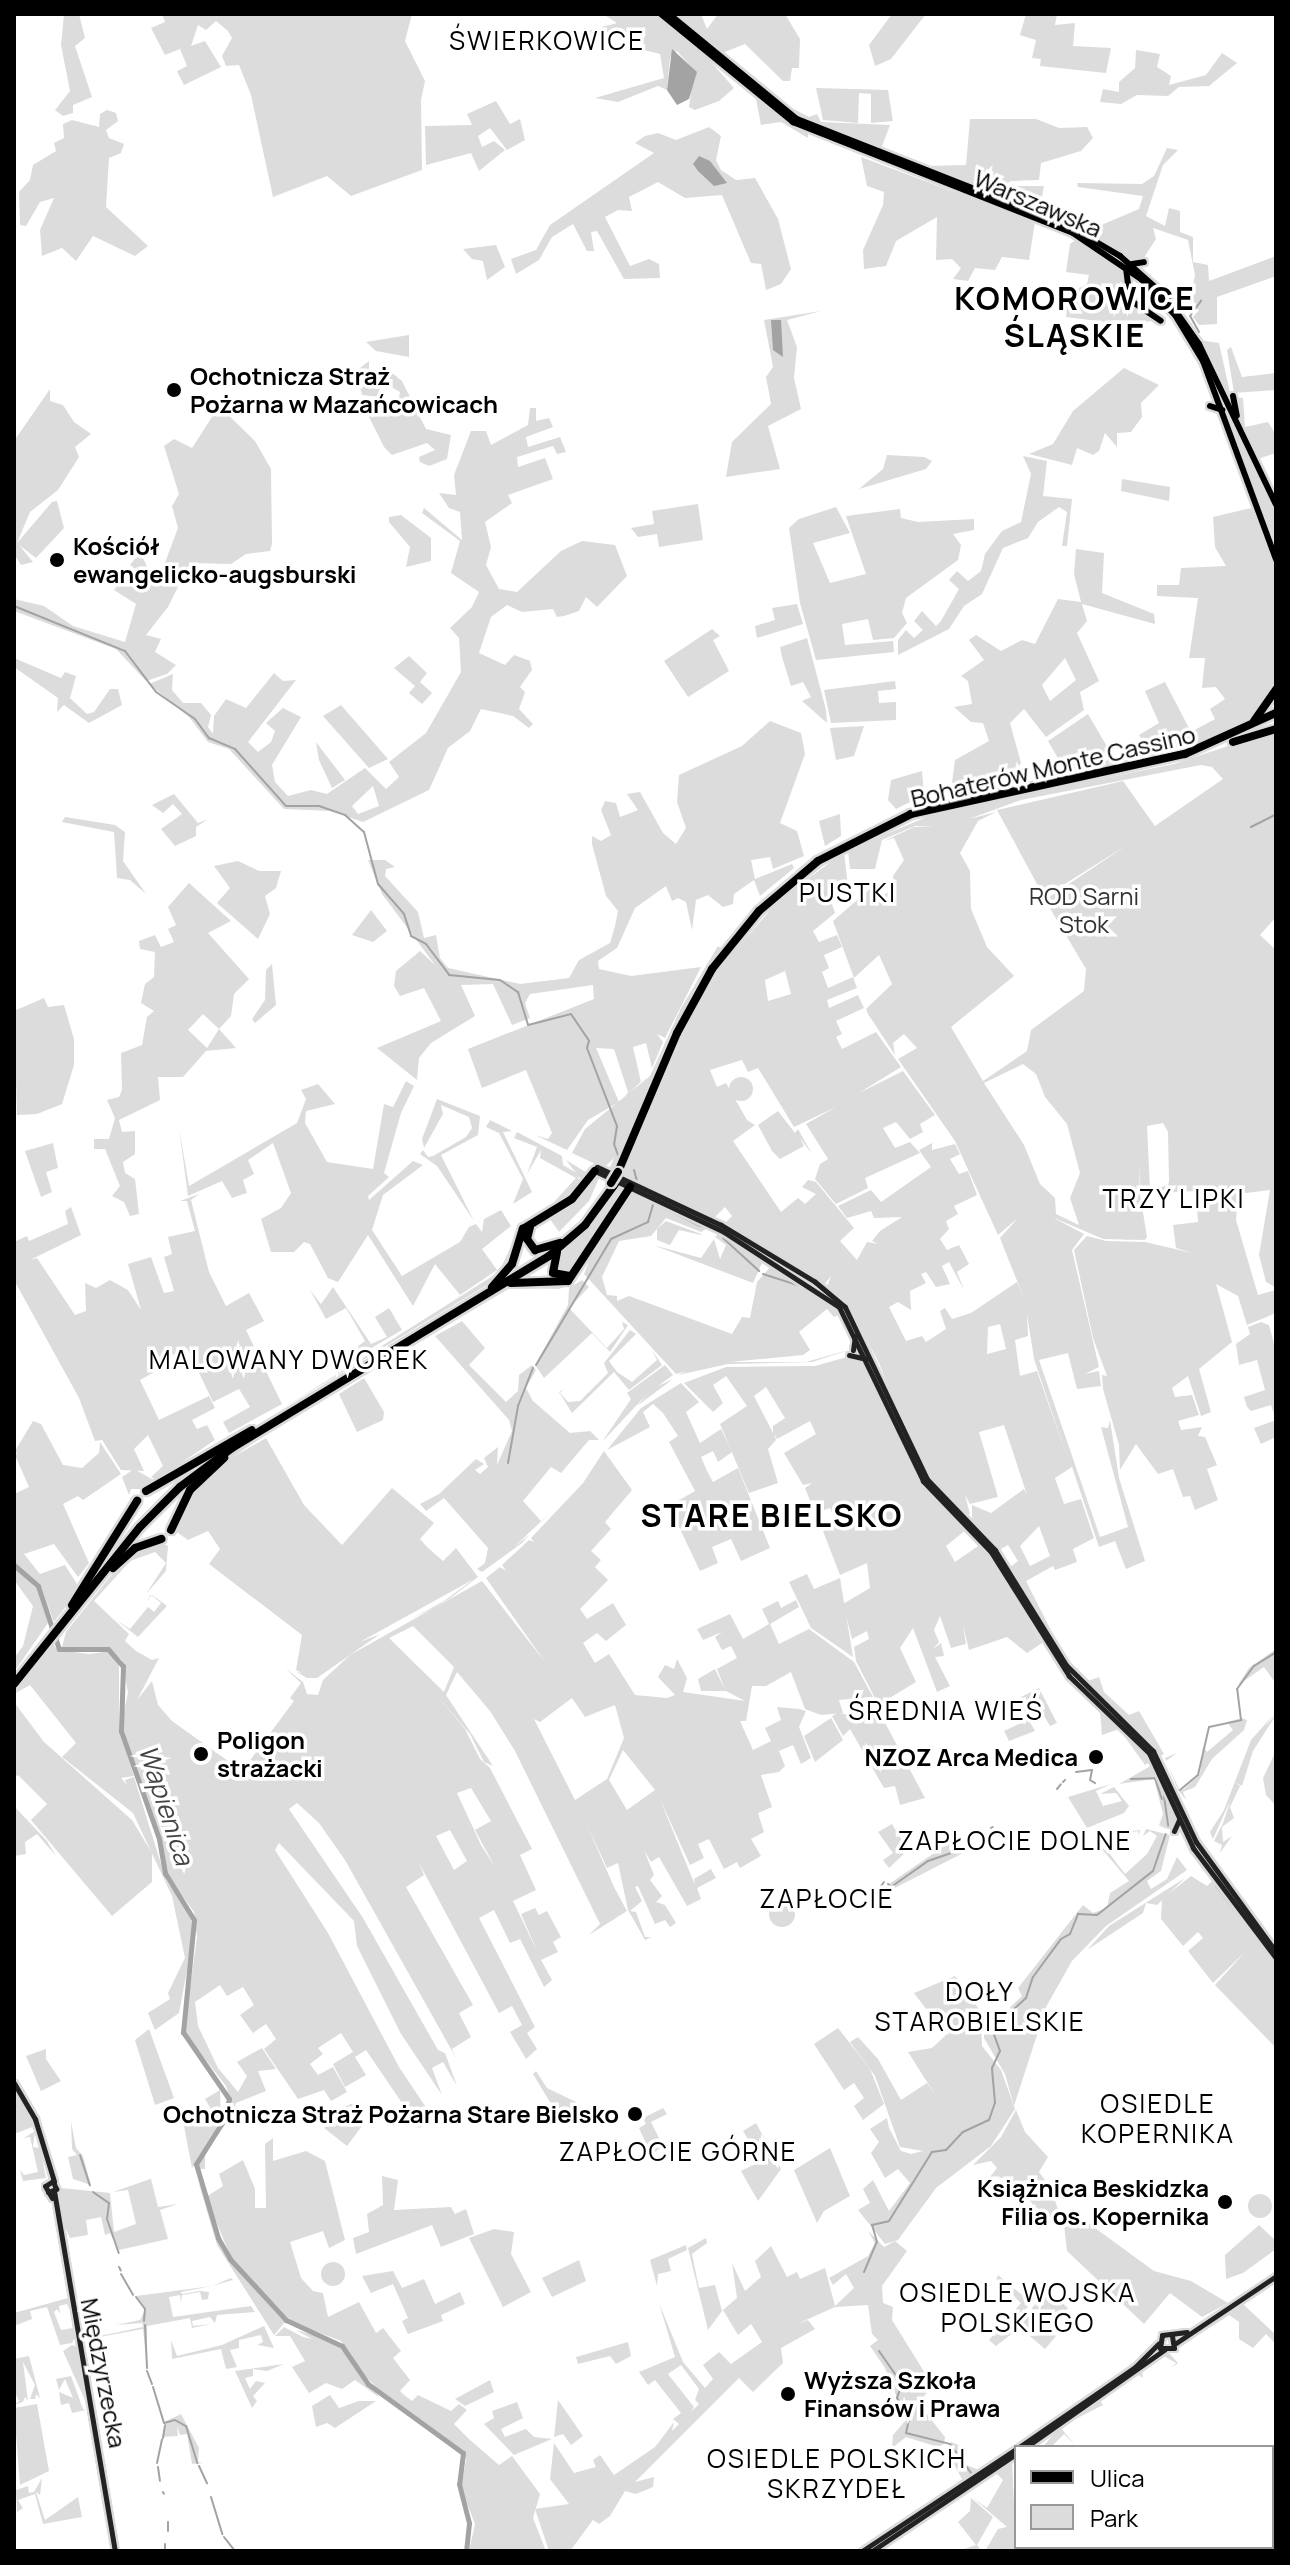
<!DOCTYPE html>
<meta charset="utf-8">
<style>
body{margin:0}
#map{position:relative;width:1290px;height:2565px;overflow:hidden;background:#fff;font-family:Manrope,sans-serif}
div>[style]{position:absolute}
[style*='--x']{left:calc(var(--x)*1px);top:calc(var(--y)*1px);width:calc(var(--w)*1px);rotate:calc(var(--a)*1deg)}
.green>*{inset:0;background:#dcdcdc}
.round{border-radius:50%}
.water>*{inset:0;background:#a3a3a3}
.stream>*{height:2px;margin:-1px;padding:0 1px;transform-origin:1px;border-radius:1px;background:#a3a3a3}
.river>*{height:5px;margin:-2.5px;padding:0 2.5px;transform-origin:2.5px;border-radius:2.5px;background:#a3a3a3}
.roads{filter:drop-shadow(2px 0 #dbdbdb) drop-shadow(-2px 0 #dbdbdb) drop-shadow(0 2px #dbdbdb) drop-shadow(0 -2px #dbdbdb)}
.secondary>*{height:5px;margin:-2.5px;padding:0 2.5px;transform-origin:2.5px;border-radius:2.5px;background:#222}
.primary>*{height:6px;margin:-3px;padding:0 3px;transform-origin:3px;border-radius:3px;background:#000}
.motorway>*{height:8px;margin:-4px;padding:0 4px;transform-origin:4px;border-radius:4px;background:#000}
.bridges{filter:drop-shadow(2px 0 #dbdbdb) drop-shadow(-2px 0 #dbdbdb) drop-shadow(0 2px #dbdbdb) drop-shadow(0 -2px #dbdbdb)}
.motorway-bridge>*{height:8px;margin:-4px;padding:0 4px;transform-origin:4px;border-radius:4px;background:#000}
.dots>*{width:22px;height:22px;translate:-50% -50%;box-sizing:border-box;border:4px solid #fff;border-radius:50%}
span{translate:-50% -50%;white-space:nowrap;text-align:center;line-height:1.15;-webkit-text-stroke:7px #fff;paint-order:stroke}
.street-label{font-size:24px;color:#000}
.poi-label{font-size:24px;color:#000;font-weight:700}
.left{translate:0 -50%;text-align:left}
.right{translate:-100% -50%;text-align:right}
.park-label{font-size:24px;color:#333}
.neighbourhood-label{font-size:26px;color:#000;letter-spacing:2px}
.water-label{font-size:26px;color:#444;font-style:italic}
.district-label{font-size:32px;color:#000;font-weight:700;letter-spacing:2px}
.frame{position:absolute;inset:0;border:16px solid #000;pointer-events:none}
.legend{position:absolute;left:1014px;top:2445px;width:260px;height:104px;box-sizing:border-box;background:#fff;border:2px solid #999;margin:0;padding:10px 14px;list-style:none;font-size:24px;color:#000}
.legend li{display:flex;align-items:center;gap:16px;height:40px}
.legend b{width:40px;border:2px solid #999}
</style>
<div id="map">
<div class="green">
<div style="clip-path:polygon(64px 14px,79px 14px,85px 38px,75px 46px,92px 97px,73px 105px,73px 113px,63px 116px,55px 110px,70px 91px,61px 45px)"></div>
<div style="clip-path:polygon(162px 14px,412px 14px,405px 41px,425px 81px,421px 100px,422px 170px,351px 196px,327px 176px,273px 197px,251px 95px,239px 65px,226px 66px,222px 56px,232px 38px,228px 31px,216px 21px,206px 30px,198px 25px,191px 46px,205px 41px,221px 67px,184px 85px,177px 71px,187px 66px,180px 49px,165px 55px,151px 28px,165px 22px)"></div>
<div style="clip-path:polygon(603px 14px,654px 14px,704px 54px,734px 88px,719px 101px,695px 110px,689px 107px,694px 70px,677px 51px,670px 58px,667px 90px,658px 86px,618px 102px,595px 98px,664px 78px,660px 54px,627px 46px,636px 37px,630px 32px,605px 33px,569px 43px,583px 32px,617px 23px)"></div>
<div style="clip-path:polygon(675px 14px,701px 14px,707px 29px,718px 14px,785px 14px,800px 39px,799px 68px,792px 68px,790px 81px,783px 81px,745px 44px,722px 53px)"></div>
<div style="clip-path:polygon(892px 14px,926px 14px,891px 59px,875px 66px,869px 45px)"></div>
<div style="clip-path:polygon(1026px 14px,1057px 14px,1055px 25px,1075px 23px,1073px 46px,1111px 48px,1106px 73px,1040px 66px,1041px 59px,1032px 58px,1036px 40px,1020px 35px)"></div>
<div style="clip-path:polygon(1136px 50px,1160px 54px,1157px 67px,1171px 76px,1169px 85px,1206px 75px,1222px 53px,1237px 63px,1209px 86px,1179px 87px,1168px 96px,1137px 95px,1121px 104px,1100px 102px,1103px 89px,1119px 92px,1119px 82px,1135px 68px)"></div>
<div style="clip-path:polygon(816px 88px,888px 90px,893px 121px,871px 123px,871px 94px,859px 93px,858px 123px,823px 120px)"></div>
<div style="clip-path:polygon(772px 98px,809px 117px,817px 114px,821px 122px,890px 125px,881px 149px,801px 118px)"></div>
<div style="clip-path:polygon(756px 99px,808px 133px,808px 138px,781px 122px,761px 125px)"></div>
<div style="clip-path:polygon(496px 101px,510px 124px,520px 119px,525px 140px,507px 150px,490px 128px,478px 136px,482px 147px,494px 141px,505px 150px,479px 171px,471px 153px,426px 165px,425px 126px,472px 125px,467px 114px)"></div>
<div style="clip-path:polygon(107px 110px,116px 113px,118px 121px,106px 130px,109px 138px,124px 144px,121px 153px,109px 158px,106px 207px,148px 246px,135px 256px,93px 236px,76px 261px,62px 248px,42px 256px,40px 230px,54px 198px,40px 202px,26px 226px,20px 225px,19px 192px,30px 180px,33px 165px,56px 151px,54px 143px,64px 138px,63px 124px,72px 120px,99px 127px,100px 114px)"></div>
<div style="clip-path:polygon(970px 119px,1036px 119px,1059px 128px,1087px 127px,1093px 138px,1081px 151px,1041px 163px,1039px 180px,1011px 181px,992px 191px,924px 166px,966px 165px)"></div>
<div style="clip-path:polygon(709px 127px,721px 136px,716px 160px,721px 170px,736px 180px,755px 178px,778px 219px,791px 269px,781px 284px,766px 290px,761px 264px,751px 263px,722px 195px,685px 198px,658px 182px,629px 197px,632px 211px,618px 210px,605px 217px,630px 266px,649px 259px,659px 264px,660px 278px,624px 279px,597px 231px,591px 232px,594px 251px,587px 251px,573px 224px,552px 237px,539px 260px,516px 274px,511px 259px,536px 250px,550px 225px,654px 153px,635px 143px,645px 136px,658px 133px,676px 140px)"></div>
<div style="clip-path:polygon(1167px 148px,1178px 150px,1163px 165px,1146px 216px,1165px 226px,1169px 208px,1180px 211px,1180px 232px,1193px 237px,1193px 262px,1208px 265px,1209px 281px,1276px 256px,1276px 276px,1217px 297px,1217px 324px,1199px 325px,1193px 317px,1199px 310px,1189px 305px,1195px 275px,1188px 240px,1153px 228px,1156px 239px,1141px 262px,1134px 263px,1074px 225px,1076px 219px,1099px 226px,1139px 209px,1143px 196px,1078px 187px,1077px 183px,1142px 184px,1154px 176px)"></div>
<div style="clip-path:polygon(861px 157px,1035px 222px,1029px 260px,1002px 257px,995px 270px,975px 268px,968px 281px,953px 279px,961px 268px,952px 259px,936px 260px,937px 217px,896px 241px,886px 266px,864px 269px,863px 250px,883px 205px,884px 192px,867px 186px)"></div>
<div style="clip-path:polygon(1017px 186px,1044px 186px,1040px 208px,1010px 197px)"></div>
<div style="clip-path:polygon(1077px 239px,1110px 258px,1124px 276px,1125px 304px,1151px 321px,1129px 325px,1066px 317px,1068px 294px,1087px 284px,1089px 275px,1066px 272px,1070px 244px)"></div>
<div style="clip-path:polygon(496px 245px,505px 267px,487px 280px,483px 261px,472px 259px,463px 249px)"></div>
<div style="clip-path:polygon(821px 311px,787px 320px,797px 347px,794px 378px,801px 409px,768px 426px,780px 469px,726px 477px,732px 442px,771px 404px,766px 377px,773px 367px,764px 320px)"></div>
<div style="clip-path:polygon(409px 335px,409px 357px,376px 351px,366px 342px)"></div>
<div style="clip-path:polygon(1200px 340px,1219px 343px,1234px 411px,1220px 380px)"></div>
<div style="clip-path:polygon(1231px 347px,1242px 377px,1276px 373px,1276px 390px,1234px 393px,1227px 350px)"></div>
<div style="clip-path:polygon(369px 361px,369px 370px,392px 373px,402px 381px,426px 429px,451px 435px,447px 459px,429px 466px,420px 462px,419px 457px,435px 450px,427px 443px,392px 455px,384px 447px,365px 409px,396px 414px,400px 392px,381px 381px,378px 397px,362px 395px,356px 371px)"></div>
<div style="clip-path:polygon(1124px 368px,1159px 385px,1141px 403px,1142px 417px,1131px 432px,1117px 433px,1117px 447px,1105px 433px,1099px 451px,1093px 455px,1077px 448px,1072px 465px,1029px 454px,1053px 444px,1073px 411px)"></div>
<div style="clip-path:polygon(1209px 369px,1276px 513px,1276px 555px,1217px 390px)"></div>
<div style="clip-path:polygon(50px 389px,50px 401px,63px 405px,74px 422px,91px 434px,75px 447px,79px 457px,58px 490px,30px 512px,17px 543px,52px 502px,57px 501px,64px 528px,36px 558px,19px 545px,33px 562px,21px 565px,14px 554px,14px 441px)"></div>
<div style="clip-path:polygon(1235px 397px,1243px 398px,1245px 427px,1268px 422px,1276px 435px,1276px 453px,1258px 459px,1241px 423px)"></div>
<div style="clip-path:polygon(219px 406px,255px 441px,271px 469px,272px 544px,270px 551px,246px 554px,231px 564px,190px 563px,168px 607px,146px 635px,161px 639px,155px 652px,176px 665px,167px 674px,146px 681px,116px 649px,14px 611px,14px 599px,44px 606px,73px 626px,125px 642px,136px 604px,114px 590px,122px 579px,132px 585px,140px 572px,130px 565px,140px 552px,153px 579px,163px 568px,178px 528px,172px 506px,179px 494px,164px 446px,174px 439px,192px 448px)"></div>
<div style="clip-path:polygon(evenodd,530px 408px,536px 408px,536px 421px,549px 418px,553px 427px,526px 437px,528px 447px,560px 437px,566px 452px,557px 454px,553px 446px,517px 457px,518px 467px,545px 458px,553px 479px,508px 495px,512px 503px,485px 522px,491px 547px,486px 565px,499px 589px,517px 592px,561px 551px,582px 541px,615px 545px,627px 576px,597px 607px,586px 597px,579px 611px,564px 616px,557px 617px,553px 609px,522px 612px,507px 605px,491px 617px,479px 653px,505px 665px,514px 655px,530px 661px,532px 670px,520px 687px,525px 692px,519px 709px,533px 724px,529px 728px,513px 716px,481px 709px,470px 731px,448px 748px,429px 790px,363px 822px,330px 811px,284px 809px,229px 749px,208px 742px,189px 717px,149px 684px,173px 674px,172px 690px,183px 703px,201px 703px,211px 715px,208px 727px,213px 734px,214px 716px,226px 699px,246px 708px,274px 673px,283px 681px,296px 680px,248px 742px,258px 752px,271px 742px,275px 731px,266px 723px,283px 708px,301px 717px,272px 765px,275px 782px,288px 796px,311px 790px,327px 794px,365px 768px,386px 789px,399px 777px,389px 762px,426px 733px,461px 672px,459px 638px,450px 628px,472px 607px,479px 592px,451px 573px,460px 541px,422px 513px,424px 508px,462px 540px,460px 512px,449px 508px,439px 493px,456px 495px,454px 475px,471px 431px,486px 431px,491px 445px,528px 425px,530px 408px,373px 786px,379px 806px,358px 814px,352px 806px,373px 786px)"></div>
<div style="clip-path:polygon(887px 455px,924px 457px,932px 461px,926px 469px,859px 489px,883px 469px)"></div>
<div style="clip-path:polygon(1023px 456px,1047px 461px,1043px 496px,1072px 499px,1067px 546px,1062px 546px,1067px 512px,1059px 507px,1038px 522px,1028px 538px,1003px 548px,982px 594px,964px 606px,949px 629px,898px 655px,898px 640px,906px 630px,914px 638px,923px 630px,914px 621px,922px 611px,936px 626px,941px 621px,959px 589px,949px 580px,957px 571px,968px 581px,981px 571px,985px 554px,1002px 531px,1021px 522px,1031px 474px)"></div>
<div style="clip-path:polygon(1122px 479px,1170px 487px,1169px 501px,1121px 491px)"></div>
<div style="clip-path:polygon(698px 504px,703px 540px,659px 547px,657px 534px,638px 537px,631px 528px,654px 524px,652px 511px)"></div>
<div style="clip-path:polygon(836px 507px,850px 533px,813px 543px,830px 583px,866px 574px,846px 516px,900px 509px,901px 518px,918px 522px,974px 519px,974px 530px,953px 534px,961px 545px,958px 560px,906px 598px,902px 613px,907px 623px,894px 638px,873px 640px,868px 619px,842px 624px,845px 645px,893px 641px,894px 652px,816px 660px,800px 603px,789px 528px,799px 519px)"></div>
<div style="clip-path:polygon(1251px 508px,1276px 566px,1276px 685px,1253px 720px,1225px 736px,1150px 755px,1139px 735px,1159px 723px,1145px 691px,1165px 682px,1191px 732px,1215px 719px,1210px 709px,1225px 699px,1216px 687px,1202px 688px,1205px 658px,1189px 658px,1198px 598px,1157px 596px,1157px 585px,1179px 585px,1181px 568px,1226px 566px,1215px 547px,1213px 517px)"></div>
<div style="clip-path:polygon(401px 515px,431px 538px,431px 561px,406px 567px,410px 547px,389px 522px,389px 517px)"></div>
<div style="clip-path:polygon(evenodd,1076px 549px,1104px 553px,1102px 593px,1154px 614px,1155px 624px,1082px 604px,1087px 621px,1077px 633px,1099px 681px,1080px 692px,1084px 710px,1046px 737px,1024px 709px,1010px 723px,1021px 763px,1016px 770px,1007px 777px,952px 783px,955px 760px,989px 741px,983px 723px,971px 722px,954px 707px,972px 704px,968px 681px,961px 676px,984px 660px,969px 640px,976px 635px,1001px 651px,1022px 640px,1035px 644px,1058px 599px,1081px 602px,1074px 574px,1076px 549px,1065px 658px,1076px 680px,1050px 701px,1042px 685px,1065px 658px)"></div>
<div style="clip-path:polygon(797px 604px,803px 624px,757px 638px,755px 626px,775px 620px,772px 608px)"></div>
<div style="clip-path:polygon(712px 629px,720px 636px,713px 640px,729px 671px,688px 697px,664px 661px)"></div>
<div style="clip-path:polygon(807px 638px,826px 710px,827px 723px,802px 701px,811px 697px,803px 682px,791px 686px,782px 657px,780px 647px)"></div>
<div style="clip-path:polygon(409px 656px,427px 673px,420px 682px,432px 693px,422px 704px,409px 693px,415px 686px,394px 668px)"></div>
<div style="clip-path:polygon(14px 658px,61px 678px,65px 672px,76px 676px,70px 698px,87px 714px,94px 712px,110px 689px,118px 689px,122px 705px,89px 723px,64px 705px,57px 712px,58px 698px,14px 667px)"></div>
<div style="clip-path:polygon(895px 681px,896px 689px,878px 691px,879px 703px,896px 702px,896px 720px,831px 723px,824px 690px)"></div>
<div style="clip-path:polygon(341px 705px,388px 759px,369px 768px,323px 716px)"></div>
<div style="clip-path:polygon(1088px 714px,1116px 762px,1066px 772px,1048px 741px)"></div>
<div style="clip-path:polygon(770px 721px,801px 733px,805px 754px,780px 823px,797px 831px,804px 856px,773px 869px,770px 857px,751px 860px,755px 879px,792px 864px,794px 868px,760px 896px,754px 880px,734px 894px,733px 904px,723px 907px,708px 895px,696px 900px,692px 930px,686px 902px,678px 898px,672px 901px,666px 886px,635px 908px,617px 948px,598px 961px,599px 969px,631px 976px,701px 967px,665px 1038px,657px 1034px,663px 1042px,652px 1068px,646px 1043px,633px 1047px,641px 1082px,649px 1074px,624px 1098px,628px 1092px,614px 1049px,596px 1048px,619px 1102px,588px 1120px,567px 1150px,535px 1135px,548px 1139px,552px 1133px,526px 1070px,482px 1088px,468px 1049px,594px 999px,593px 985px,530px 994px,525px 1003px,530px 1018px,512px 1025px,493px 984px,461px 985px,475px 1016px,431px 1043px,419px 1058px,417px 1080px,377px 1048px,441px 1021px,424px 988px,400px 996px,394px 986px,396px 971px,420px 951px,435px 965px,382px 894px,368px 860px,385px 860px,395px 867px,386px 869px,385px 876px,418px 912px,424px 938px,436px 935px,440px 958px,448px 968px,520px 984px,569px 978px,579px 960px,610px 943px,615px 926px,618px 911px,606px 896px,592px 844px,592px 836px,601px 841px,611px 835px,601px 810px,605px 801px,616px 803px,620px 817px,638px 810px,627px 794px,640px 792px,663px 833px,676px 844px,686px 828px,677px 802px,679px 775px,742px 746px)"></div>
<div style="clip-path:polygon(864px 726px,854px 756px,836px 760px,830px 728px)"></div>
<div style="clip-path:polygon(evenodd,1276px 730px,1276px 917px,1260px 935px,1276px 950px,1275px 1287px,1266px 1282px,1259px 1255px,1270px 1190px,1238px 1194px,1236px 1220px,1258px 1295px,1276px 1290px,1276px 1313px,1247px 1325px,1238px 1296px,1216px 1284px,1232px 1342px,1199px 1369px,1211px 1412px,1201px 1416px,1188px 1376px,1172px 1388px,1175px 1397px,1192px 1395px,1199px 1415px,1178px 1421px,1181px 1430px,1202px 1427px,1198px 1436px,1205px 1437px,1217px 1465px,1207px 1469px,1218px 1500px,1195px 1510px,1190px 1496px,1183px 1497px,1173px 1469px,1158px 1474px,1136px 1444px,1120px 1470px,1119px 1445px,1103px 1389px,1102px 1375px,1107px 1376px,1093px 1338px,1074px 1250px,1087px 1236px,1106px 1241px,1145px 1242px,1192px 1253px,1176px 1248px,1173px 1225px,1198px 1222px,1196px 1191px,1141px 1194px,1139px 1164px,1140px 1194px,1147px 1237px,1145px 1240px,1103px 1239px,1052px 1217px,1084px 1234px,1072px 1250px,1099px 1367px,1085px 1374px,1099px 1371px,1101px 1386px,1077px 1389px,1068px 1353px,1039px 1360px,1100px 1537px,1128px 1527px,1101px 1427px,1108px 1428px,1110px 1420px,1119px 1478px,1145px 1561px,1126px 1569px,1115px 1541px,1099px 1547px,1072px 1467px,1055px 1478px,1064px 1504px,1081px 1499px,1094px 1538px,1073px 1549px,1077px 1562px,1055px 1570px,1053px 1566px,1026px 1581px,1060px 1648px,1009px 1568px,1018px 1561px,1008px 1545px,1001px 1549px,1008px 1566px,972px 1521px,972px 1505px,991px 1513px,1024px 1489px,1027px 1495px,1004px 1425px,979px 1432px,998px 1497px,970px 1504px,965px 1495px,970px 1514px,966px 1516px,919px 1463px,879px 1363px,852px 1313px,827px 1287px,831px 1276px,823px 1286px,724px 1224px,732px 1216px,725px 1207px,713px 1219px,623px 1176px,685px 1031px,721px 967px,778px 901px,844px 852px,848px 887px,828px 892px,835px 913px,813px 931px,819px 942px,837px 935px,842px 947px,824px 955px,829px 968px,822px 972px,828px 988px,853px 977px,857px 988px,827px 1000px,829px 1008px,858px 995px,864px 1008px,836px 1021px,842px 1034px,836px 1037px,842px 1049px,876px 1032px,901px 1067px,859px 1093px,903px 1071px,935px 1115px,920px 1124px,923px 1132px,910px 1139px,896px 1122px,883px 1128px,895px 1148px,910px 1142px,920px 1153px,865px 1178px,868px 1188px,836px 1204px,815px 1179px,820px 1164px,828px 1159px,806px 1124px,836px 1107px,794px 1127px,758px 1068px,748px 1072px,742px 1060px,710px 1070px,717px 1087px,726px 1083px,747px 1120px,755px 1125px,733px 1141px,781px 1212px,798px 1198px,805px 1204px,816px 1194px,802px 1187px,808px 1180px,816px 1182px,854px 1228px,840px 1241px,857px 1260px,867px 1242px,878px 1244px,872px 1241px,880px 1231px,902px 1217px,874px 1218px,871px 1211px,847px 1218px,838px 1206px,871px 1190px,881px 1202px,931px 1167px,919px 1150px,932px 1143px,932px 1150px,955px 1144px,960px 1154px,950px 1159px,959px 1174px,968px 1171px,977px 1195px,954px 1206px,958px 1214px,946px 1221px,949px 1229px,940px 1239px,947px 1250px,959px 1245px,969px 1264px,957px 1272px,964px 1290px,949px 1262px,942px 1266px,950px 1284px,936px 1287px,926px 1272px,921px 1274px,926px 1283px,910px 1291px,911px 1310px,898px 1302px,889px 1307px,906px 1341px,922px 1336px,926px 1342px,946px 1329px,940px 1311px,945px 1308px,952px 1319px,971px 1313px,1017px 1282px,1025px 1301px,1000px 1238px,1018px 1218px,998px 1235px,955px 1141px,898px 1059px,917px 1048px,904px 1034px,893px 1043px,895px 1055px,868px 1014px,866px 1009px,892px 984px,879px 955px,854px 978px,833px 921px,871px 888px,881px 897px,895px 887px,893px 876px,904px 860px,894px 838px,884px 841px,914px 827px,935px 826px,915px 826px,882px 840px,875px 869px,850px 869px,848px 850px,941px 811px,1174px 764px,1276px 730px,1201px 765px,1212px 767px,1223px 779px,1155px 826px,1123px 781px,997px 810px,1044px 897px,1127px 845px,1045px 900px,1086px 969px,1084px 991px,1031px 1030px,1027px 1051px,983px 1081px,951px 1027px,1014px 976px,987px 947px,971px 909px,970px 871px,960px 853px,978px 821px,996px 812px,969px 819px,1021px 800px,1201px 765px,1276px 730px,785px 971px,791px 994px,768px 1001px,765px 980px,785px 971px,1276px 730px,1023px 1064px,1036px 1074px,1045px 1097px,1067px 1124px,1080px 1173px,1070px 1198px,1079px 1225px,1056px 1214px,1055px 1198px,1040px 1184px,1024px 1145px,984px 1083px,1023px 1064px,1276px 730px,1163px 1123px,1168px 1132px,1169px 1181px,1168px 1186px,1150px 1188px,1147px 1126px,1163px 1123px,1276px 730px,1027px 1314px,1034px 1359px,1068px 1460px,1037px 1371px,1020px 1376px,1015px 1340px,1028px 1336px,1027px 1314px,1276px 730px,1000px 1324px,1006px 1349px,987px 1354px,988px 1327px,1000px 1324px,1276px 730px,1039px 1526px,1050px 1556px,1030px 1566px,1020px 1546px,1039px 1526px)"></div>
<div style="clip-path:polygon(316px 742px,345px 780px,332px 788px,319px 760px)"></div>
<div style="clip-path:polygon(922px 771px,924px 795px,896px 809px,888px 800px,891px 780px)"></div>
<div style="clip-path:polygon(174px 794px,198px 823px,208px 819px,196px 827px,196px 836px,175px 846px,161px 829px,182px 814px,173px 804px,163px 813px,152px 805px)"></div>
<div style="clip-path:polygon(840px 814px,841px 836px,825px 846px,819px 821px)"></div>
<div style="clip-path:polygon(65px 817px,115px 825px,125px 832px,123px 861px,146px 894px,130px 880px,117px 878px,114px 832px,62px 822px)"></div>
<div style="clip-path:polygon(238px 861px,259px 871px,281px 871px,276px 888px,265px 896px,270px 914px,258px 939px,217px 903px,230px 888px,214px 866px)"></div>
<div style="clip-path:polygon(evenodd,189px 883px,231px 921px,208px 933px,249px 979px,234px 994px,231px 1016px,219px 1029px,236px 1048px,206px 1051px,183px 1077px,158px 1077px,160px 1100px,119px 1120px,122px 1132px,135px 1131px,135px 1154px,123px 1162px,125px 1173px,135px 1179px,139px 1214px,130px 1216px,124px 1202px,112px 1196px,120px 1186px,105px 1149px,94px 1149px,94px 1139px,109px 1139px,115px 1118px,107px 1100px,119px 1097px,122px 1090px,121px 1053px,142px 1045px,147px 1017px,154px 1011px,141px 1003px,145px 984px,154px 977px,155px 952px,140px 949px,139px 941px,155px 935px,161px 947px,174px 942px,168px 929px,176px 925px,168px 907px,189px 883px,203px 1014px,219px 1029px,207px 1048px,188px 1030px,203px 1014px)"></div>
<div style="clip-path:polygon(371px 910px,387px 931px,373px 942px,352px 935px)"></div>
<div style="clip-path:polygon(718px 946px,722px 949px,681px 1017px,614px 1172px,609px 1169px,614px 1158px,604px 1168px,572px 1153px,585px 1129px,650px 1076px,681px 1008px)"></div>
<div style="clip-path:polygon(272px 964px,276px 1005px,255px 1023px,252px 1019px,265px 1000px,266px 970px)"></div>
<div style="clip-path:polygon(44px 998px,48px 1007px,64px 1005px,74px 1039px,74px 1065px,62px 1104px,37px 1114px,17px 1115px,14px 1011px)"></div>
<div class="round" style="left:729px;top:1077px;width:24px;height:24px"></div>
<div style="clip-path:polygon(406px 1081px,414px 1086px,401px 1113px,384px 1173px,389px 1177px,368px 1196px,369px 1200px,413px 1161px,423px 1165px,383px 1195px,372px 1230px,402px 1276px,460px 1242px,469px 1227px,476px 1224px,482px 1232px,484px 1219px,501px 1210px,511px 1226px,482px 1249px,497px 1270px,460px 1295px,435px 1264px,413px 1306px,368px 1235px,338px 1282px,328px 1278px,310px 1244px,304px 1242px,294px 1252px,271px 1252px,261px 1219px,281px 1208px,291px 1193px,273px 1143px,248px 1160px,254px 1174px,243px 1180px,247px 1193px,232px 1198px,222px 1181px,188px 1196px,179px 1128px,189px 1186px,297px 1123px,306px 1099px,301px 1090px,318px 1084px,335px 1104px,306px 1111px,305px 1123px,327px 1162px,373px 1169px,384px 1104px,393px 1107px)"></div>
<div style="clip-path:polygon(437px 1099px,480px 1116px,478px 1135px,441px 1155px,474px 1221px,437px 1166px,420px 1154px,423px 1150px,428px 1157px,433px 1156px,466px 1137px,472px 1128px,469px 1117px,441px 1105px,443px 1114px,424px 1148px,422px 1139px)"></div>
<div style="clip-path:polygon(778px 1111px,795px 1133px,798px 1129px,812px 1154px,800px 1138px,804px 1146px,780px 1159px,772px 1151px,758px 1125px)"></div>
<div style="clip-path:polygon(490px 1120px,512px 1131px,503px 1132px,532px 1192px,513px 1204px,523px 1179px,499px 1133px,486px 1127px)"></div>
<div style="clip-path:polygon(517px 1132px,562px 1156px,563px 1165px,578px 1174px,579px 1182px,567px 1195px,554px 1202px,576px 1178px,540px 1158px,541px 1150px,527px 1174px,537px 1147px,514px 1138px)"></div>
<div style="clip-path:polygon(53px 1143px,58px 1168px,46px 1172px,52px 1192px,41px 1197px,25px 1151px)"></div>
<div style="clip-path:polygon(566px 1160px,589px 1174px,573px 1196px,531px 1221px,510px 1265px,497px 1279px,285px 1407px,499px 1272px,520px 1227px,566px 1198px,582px 1181px)"></div>
<div style="clip-path:polygon(600px 1176px,589px 1201px,559px 1232px,548px 1216px)"></div>
<div style="clip-path:polygon(618px 1184px,624px 1191px,572px 1272px,558px 1275px,557px 1255px,590px 1223px)"></div>
<div style="clip-path:polygon(634px 1191px,706px 1229px,701px 1232px,666px 1218px,651px 1236px,619px 1241px,602px 1277px,607px 1295px,617px 1296px,617px 1301px,629px 1296px,732px 1334px,742px 1317px,750px 1318px,757px 1282px,772px 1265px,835px 1305px,841px 1314px,834px 1317px,827px 1309px,799px 1332px,810px 1350px,803px 1355px,729px 1362px,806px 1362px,852px 1349px,812px 1362px,728px 1364px,678px 1375px,686px 1371px,676px 1374px,584px 1274px,596px 1243px)"></div>
<div style="clip-path:polygon(199px 1194px,191px 1200px,209px 1272px,226px 1306px,249px 1293px,264px 1321px,246px 1330px,282px 1404px,229px 1433px,223px 1422px,250px 1407px,239px 1389px,213px 1402px,187px 1348px,164px 1359px,160px 1369px,140px 1380px,159px 1420px,209px 1396px,215px 1408px,192px 1420px,197px 1429px,207px 1425px,215px 1440px,156px 1480px,151px 1477px,163px 1466px,148px 1435px,134px 1449px,144px 1471px,121px 1470px,102px 1440px,95px 1441px,79px 1398px,14px 1280px,14px 1242px,27px 1236px,29px 1241px,68px 1224px,65px 1211px,71px 1207px,81px 1235px,30px 1260px,37px 1258px,75px 1315px,86px 1311px,85px 1283px,96px 1288px,110px 1280px,128px 1290px,141px 1310px,128px 1264px,151px 1257px,164px 1293px,174px 1291px,164px 1257px,172px 1254px,168px 1237px,195px 1231px,187px 1201px,180px 1201px)"></div>
<div style="clip-path:polygon(666px 1221px,701px 1234px,701px 1235px,679px 1230px,670px 1245px,657px 1240px,657px 1229px)"></div>
<div style="clip-path:polygon(719px 1233px,763px 1261px,753px 1283px,653px 1245px,701px 1258px,714px 1239px,720px 1259px,726px 1245px,715px 1237px)"></div>
<div style="clip-path:polygon(592px 1251px,569px 1285px,559px 1289px,510px 1288px,290px 1417px,510px 1285px,567px 1283px)"></div>
<div style="clip-path:polygon(582px 1280px,589px 1287px,569px 1308px,607px 1348px,624px 1329px,622px 1322px,628px 1325px,610px 1352px,592px 1333px,544px 1378px,535px 1365px,568px 1305px,569px 1288px)"></div>
<div style="clip-path:polygon(333px 1287px,371px 1344px,387px 1337px,375px 1317px,389px 1308px,402px 1330px,353px 1359px,349px 1353px,365px 1341px,346px 1308px,326px 1319px,310px 1290px,321px 1304px)"></div>
<div style="clip-path:polygon(462px 1321px,485px 1348px,469px 1365px,506px 1402px,518px 1391px,519px 1375px,532px 1365px,536px 1370px,526px 1388px,533px 1401px,570px 1433px,590px 1431px,599px 1440px,589px 1440px,561px 1473px,551px 1467px,523px 1501px,541px 1521px,550px 1513px,513px 1548px,529px 1535px,522px 1543px,482px 1572px,477px 1569px,485px 1563px,488px 1548px,444px 1498px,426px 1511px,420px 1504px,439px 1494px,476px 1459px,484px 1464px,475px 1470px,480px 1474px,488px 1467px,484px 1458px,498px 1447px,497px 1465px,512px 1431px,509px 1420px,435px 1336px)"></div>
<div style="clip-path:polygon(1261px 1322px,1269px 1325px,1276px 1351px,1276px 1437px,1261px 1444px,1254px 1428px,1276px 1420px,1271px 1405px,1251px 1411px,1247px 1407px,1244px 1397px,1265px 1390px,1257px 1360px,1239px 1365px,1236px 1344px,1250px 1334px,1248px 1327px)"></div>
<div style="clip-path:polygon(630px 1330px,636px 1334px,609px 1361px,617px 1372px,632px 1382px,657px 1360px,652px 1350px,662px 1365px,629px 1390px,614px 1372px,572px 1413px,559px 1392px,563px 1389px,560px 1393px,568px 1402px,580px 1401px,608px 1373px,604px 1363px)"></div>
<div style="clip-path:polygon(evenodd,854px 1355px,862px 1358px,916px 1473px,967px 1529px,946px 1546px,955px 1562px,981px 1544px,1042px 1643px,1027px 1653px,1007px 1637px,969px 1650px,963px 1625px,966px 1644px,951px 1648px,940px 1616px,934px 1630px,939px 1642px,933px 1649px,941px 1643px,944px 1656px,935px 1657px,950px 1686px,937px 1692px,913px 1628px,900px 1648px,916px 1682px,888px 1699px,898px 1720px,884px 1716px,856px 1661px,854px 1647px,869px 1639px,867px 1631px,852px 1639px,843px 1604px,870px 1588px,867px 1563px,840px 1575px,823px 1531px,837px 1526px,830px 1508px,815px 1513px,805px 1488px,812px 1483px,803px 1485px,784px 1453px,816px 1434px,810px 1421px,777px 1439px,774px 1433px,776px 1440px,768px 1449px,778px 1483px,749px 1493px,720px 1424px,747px 1406px,726px 1376px,713px 1385px,723px 1403px,713px 1412px,684px 1383px,726px 1367px,815px 1366px,854px 1355px,766px 1387px,785px 1418px,793px 1413px,773px 1426px,773px 1433px,754px 1396px,766px 1387px)"></div>
<div style="clip-path:polygon(665px 1365px,673px 1375px,658px 1386px,673px 1379px,637px 1406px,650px 1391px,602px 1442px,631px 1399px,627px 1393px)"></div>
<div style="clip-path:polygon(364px 1378px,384px 1412px,383px 1420px,357px 1432px,339px 1394px)"></div>
<div style="clip-path:polygon(681px 1383px,699px 1402px,686px 1412px,700px 1443px,721px 1429px,732px 1452px,718px 1462px,713px 1451px,701px 1457px,707px 1471px,713px 1482px,738px 1468px,770px 1548px,741px 1561px,731px 1539px,712px 1547px,718px 1563px,700px 1571px,669px 1506px,695px 1491px,669px 1442px,678px 1436px,663px 1413px,653px 1404px,643px 1412px,650px 1427px,607px 1450px,641px 1408px)"></div>
<div style="clip-path:polygon(289px 1418px,233px 1457px,266px 1438px,304px 1505px,342px 1545px,392px 1488px,434px 1523px,420px 1539px,427px 1547px,443px 1561px,456px 1548px,478px 1577px,449px 1599px,434px 1608px,413px 1618px,444px 1601px,474px 1579px,360px 1642px,380px 1634px,317px 1678px,307px 1678px,297px 1672px,302px 1673px,296px 1670px,302px 1635px,209px 1564px,220px 1549px,208px 1531px,188px 1540px,174px 1530px,191px 1492px,241px 1447px)"></div>
<div style="clip-path:polygon(33px 1421px,41px 1424px,63px 1465px,82px 1468px,99px 1453px,100px 1442px,121px 1474px,83px 1500px,78px 1496px,63px 1504px,89px 1563px,78px 1577px,54px 1544px,24px 1554px,40px 1574px,65px 1565px,77px 1584px,74px 1593px,99px 1557px,78px 1591px,54px 1622px,41px 1587px,14px 1562px,14px 1494px,29px 1487px,14px 1453px,18px 1454px,15px 1451px)"></div>
<div style="clip-path:polygon(evenodd,604px 1451px,632px 1490px,605px 1522px,611px 1529px,591px 1551px,601px 1560px,595px 1567px,608px 1580px,580px 1609px,587px 1619px,613px 1603px,626px 1625px,606px 1641px,597px 1633px,583px 1643px,595px 1663px,609px 1654px,635px 1695px,667px 1698px,675px 1695px,658px 1677px,665px 1665px,674px 1669px,677px 1659px,687px 1678px,683px 1692px,745px 1701px,726px 1691px,701px 1691px,698px 1679px,715px 1669px,725px 1690px,717px 1669px,737px 1658px,731px 1646px,722px 1650px,715px 1637px,722px 1632px,703px 1640px,697px 1629px,730px 1614px,743px 1639px,769px 1624px,762px 1609px,778px 1601px,781px 1608px,796px 1600px,799px 1607px,770px 1624px,779px 1644px,809px 1629px,854px 1662px,873px 1697px,839px 1700px,843px 1713px,821px 1715px,805px 1709px,791px 1672px,766px 1686px,752px 1686px,746px 1721px,740px 1721px,753px 1750px,771px 1741px,765px 1728px,781px 1720px,777px 1707px,799px 1709px,806px 1711px,799px 1727px,811px 1758px,801px 1764px,793px 1745px,779px 1751px,785px 1766px,779px 1772px,761px 1775px,772px 1807px,758px 1813px,764px 1832px,751px 1839px,761px 1856px,740px 1868px,737px 1862px,724px 1869px,709px 1839px,698px 1844px,704px 1858px,690px 1865px,659px 1797px,695px 1885px,694px 1879px,711px 1869px,716px 1878px,697px 1888px,701px 1899px,687px 1906px,659px 1857px,651px 1862px,644px 1850px,654px 1875px,650px 1880px,662px 1896px,656px 1902px,665px 1905px,676px 1923px,670px 1927px,665px 1920px,655px 1924px,638px 1886px,635px 1887px,642px 1901px,630px 1911px,636px 1912px,645px 1937px,651px 1937px,645px 1940px,628px 1910px,618px 1863px,607px 1868px,586px 1823px,614px 1887px,627px 1911px,589px 1935px,600px 1924px,515px 1751px,490px 1711px,457px 1672px,446px 1695px,493px 1766px,484px 1762px,470px 1734px,432px 1690px,465px 1729px,480px 1759px,490px 1768px,532px 1849px,520px 1855px,536px 1890px,513px 1901px,538px 1953px,521px 1914px,535px 1908px,539px 1915px,547px 1911px,561px 1937px,553px 1942px,558px 1952px,541px 1960px,552px 1980px,544px 1987px,520px 1939px,510px 1943px,494px 1910px,479px 1918px,535px 2027px,527px 2033px,537px 2049px,526px 2059px,510px 2032px,522px 2025px,512px 2006px,499px 2013px,419px 1863px,424px 1875px,406px 1887px,473px 2005px,459px 2013px,471px 2037px,452px 2049px,456px 2058px,345px 1860px,319px 1823px,297px 1803px,289px 1809px,363px 1918px,438px 2050px,445px 2053px,457px 2086px,443px 2062px,432px 2068px,442px 2095px,401px 2034px,357px 1946px,354px 1921px,279px 1843px,275px 1850px,328px 1933px,399px 2067px,435px 2121px,419px 2128px,366px 2050px,355px 2057px,366px 2075px,345px 2087px,333px 2064px,353px 2052px,341px 2033px,318px 2048px,323px 2054px,310px 2064px,318px 2075px,333px 2067px,347px 2092px,331px 2101px,324px 2090px,298px 2099px,264px 2049px,276px 2039px,266px 2024px,253px 2033px,240px 2015px,254px 2005px,243px 1987px,227px 1996px,220px 1985px,195px 2002px,198px 2026px,218px 2068px,238px 2092px,247px 2076px,237px 2062px,262px 2048px,276px 2069px,258px 2071px,266px 2091px,236px 2103px,231px 2117px,205px 2152px,205px 2169px,199px 2169px,200px 2155px,231px 2102px,226px 2086px,184px 2032px,197px 1937px,194px 1912px,166px 1873px,154px 1818px,125px 1742px,123px 1716px,128px 1693px,122px 1660px,106px 1647px,62px 1647px,66px 1632px,123px 1560px,157px 1541px,168px 1546px,166px 1571px,146px 1594px,166px 1563px,155px 1552px,130px 1561px,94px 1601px,129px 1634px,125px 1641px,136px 1651px,152px 1660px,159px 1658px,137px 1700px,152px 1681px,158px 1705px,172px 1721px,242px 1771px,294px 1701px,290px 1698px,301px 1683px,285px 1668px,303px 1682px,307px 1694px,318px 1695px,323px 1680px,350px 1655px,482px 1581px,545px 1662px,486px 1578px,500px 1567px,506px 1571px,502px 1565px,529px 1540px,534px 1542px,531px 1538px,583px 1483px,604px 1451px,413px 1626px,454px 1667px,444px 1692px,389px 1638px,413px 1626px,604px 1451px,572px 1698px,585px 1717px,615px 1705px,624px 1738px,607px 1779px,575px 1800px,534px 1719px,540px 1722px,572px 1698px,604px 1451px,623px 1750px,655px 1790px,627px 1810px,609px 1780px,623px 1750px,604px 1451px,471px 1788px,491px 1821px,475px 1830px,495px 1867px,481px 1845px,457px 1793px,471px 1788px,604px 1451px,450px 1830px,467px 1861px,454px 1870px,436px 1836px,450px 1830px)"></div>
<div style="clip-path:polygon(134px 1469px,157px 1482px,146px 1489px,131px 1489px,129px 1495px,122px 1477px)"></div>
<div style="clip-path:polygon(14px 1568px,37px 1589px,48px 1623px,14px 1672px,14px 1658px,23px 1646px,33px 1606px,14px 1580px)"></div>
<div style="clip-path:polygon(807px 1574px,814px 1589px,840px 1578px,853px 1657px,811px 1628px,789px 1582px)"></div>
<div style="clip-path:polygon(150px 1595px,152px 1595px,166px 1605px,166px 1607px,138px 1637px,115px 1619px,130px 1629px,148px 1607px,154px 1612px,161px 1603px,151px 1595px,147px 1602px)"></div>
<div style="clip-path:polygon(51px 1643px,59px 1650px,89px 1654px,111px 1651px,119px 1661px,119px 1727px,134px 1776px,121px 1778px,127px 1785px,125px 1780px,134px 1777px,166px 1880px,191px 1914px,193px 1939px,179px 2013px,155px 2030px,148px 2013px,170px 1999px,168px 1993px,185px 1958px,172px 1896px,133px 1813px,62px 1757px,76px 1743px,30px 1685px,14px 1694px)"></div>
<div style="clip-path:polygon(1276px 1649px,1276px 1684px,1264px 1667px,1238px 1685px,1249px 1668px)"></div>
<div style="clip-path:polygon(1050px 1654px,1136px 1739px,1152px 1761px,1145px 1765px,1119px 1729px,1102px 1735px,1100px 1711px,1061px 1673px)"></div>
<div style="clip-path:polygon(1099px 1677px,1104px 1692px,1129px 1715px,1139px 1711px,1164px 1754px,1160px 1756px,1085px 1682px)"></div>
<div style="clip-path:polygon(1039px 1688px,1057px 1723px,1050px 1726px,1040px 1709px,1026px 1715px,1035px 1731px,1009px 1741px,1004px 1731px,1021px 1723px,1016px 1714px,1023px 1710px,1017px 1699px)"></div>
<div style="clip-path:polygon(14px 1702px,44px 1742px,132px 1820px,152px 1853px,152px 1882px,112px 1916px,31px 1820px,47px 1804px,18px 1775px,14px 1778px)"></div>
<div style="clip-path:polygon(1276px 1712px,1265px 1726px,1276px 1715px,1253px 1751px,1242px 1786px,1235px 1782px,1240px 1786px,1230px 1807px,1234px 1818px,1222px 1827px,1223px 1842px,1232px 1836px,1220px 1853px,1222px 1845px,1214px 1841px,1223px 1823px,1231px 1799px,1213px 1839px,1210px 1832px,1224px 1810px,1251px 1740px)"></div>
<div style="clip-path:polygon(838px 1713px,883px 1719px,925px 1798px,900px 1805px,895px 1786px,884px 1788px,850px 1729px,843px 1736px,832px 1716px)"></div>
<div style="clip-path:polygon(831px 1718px,843px 1740px,815px 1762px,804px 1736px)"></div>
<div style="clip-path:polygon(1242px 1718px,1247px 1720px,1244px 1730px,1212px 1759px,1195px 1787px,1183px 1792px,1186px 1800px,1178px 1790px,1165px 1758px,1177px 1753px,1166px 1761px,1180px 1791px,1184px 1789px,1200px 1774px,1203px 1747px,1207px 1752px,1233px 1730px,1227px 1722px)"></div>
<div style="clip-path:polygon(1276px 1751px,1276px 1806px,1266px 1795px,1263px 1778px)"></div>
<div style="clip-path:polygon(1154px 1764px,1177px 1823px,1172px 1830px,1158px 1826px,1164px 1827px,1159px 1825px,1163px 1814px,1154px 1779px,1119px 1784px)"></div>
<div style="clip-path:polygon(1111px 1784px,1096px 1791px,1103px 1806px,1122px 1801px,1116px 1793px,1100px 1794px,1114px 1787px,1129px 1806px,1124px 1813px,1087px 1828px,1068px 1797px)"></div>
<div style="clip-path:polygon(14px 1806px,47px 1841px,56px 1856px,37px 1834px,25px 1842px,26px 1854px,14px 1856px)"></div>
<div style="clip-path:polygon(892px 1824px,908px 1850px,889px 1868px,883px 1860px,893px 1853px,878px 1832px)"></div>
<div style="clip-path:polygon(1146px 1829px,1170px 1835px,1161px 1871px,1147px 1881px,1151px 1889px,1167px 1879px,1177px 1857px,1187px 1870px,1106px 1926px,1072px 1961px,1046px 2007px,1014px 2106px,1005px 2074px,984px 2038px,984px 2016px,997px 2020px,1022px 1996px,1018px 1988px,1083px 1905px,1093px 1913px,1107px 1908px,1110px 1893px,1129px 1881px,1095px 1841px,1108px 1853px,1125px 1832px,1140px 1830px,1139px 1836px,1138px 1831px,1128px 1833px,1109px 1853px,1125px 1874px,1147px 1854px,1157px 1836px,1150px 1831px,1143px 1836px)"></div>
<div style="clip-path:polygon(956px 1838px,967px 1851px,889px 1891px,889px 1884px)"></div>
<div style="clip-path:polygon(1191px 1876px,1207px 1886px,1213px 1880px,1276px 1966px,1276px 2048px,1215px 1985px,1245px 1952px,1213px 1983px,1188px 1951px,1203px 1938px,1198px 1932px,1183px 1946px,1161px 1919px,1162px 1899px)"></div>
<div style="clip-path:polygon(1185px 1878px,1157px 1905px,1146px 1903px,1143px 1913px,1087px 1950px,1109px 1926px)"></div>
<div class="round" style="left:769px;top:1901px;width:26px;height:26px"></div>
<div style="clip-path:polygon(955px 1976px,981px 2012px,982px 2046px,1001px 2070px,1015px 2109px,991px 2146px,936px 2188px,898px 2240px,885px 2244px,858px 2210px,870px 2203px,863px 2189px,873px 2180px,889px 2211px,910px 2183px,898px 2169px,885px 2178px,871px 2153px,879px 2142px,870px 2129px,887px 2118px,889px 2128px,901px 2151px,911px 2154px,923px 2151px,900px 2147px,875px 2076px,850px 2042px,858px 2037px,878px 2059px,901px 2100px,927px 2083px,936px 2096px,908px 2052px,932px 2048px,946px 2035px,914px 1993px)"></div>
<div style="clip-path:polygon(838px 2028px,870px 2069px,884px 2104px,863px 2120px,854px 2106px,864px 2098px,854px 2083px,844px 2090px,814px 2044px)"></div>
<div style="clip-path:polygon(149px 2029px,174px 2098px,155px 2105px,135px 2040px)"></div>
<div style="clip-path:polygon(46px 2049px,46px 2059px,61px 2081px,41px 2091px,26px 2056px)"></div>
<div style="clip-path:polygon(536px 2071px,547px 2088px,580px 2104px,557px 2114px,533px 2074px)"></div>
<div style="clip-path:polygon(14px 2087px,35px 2126px,14px 2134px)"></div>
<div style="clip-path:polygon(220px 2090px,221px 2120px,192px 2168px,184px 2126px,215px 2116px,205px 2099px)"></div>
<div style="clip-path:polygon(353px 2103px,365px 2122px,347px 2146px,324px 2128px,335px 2119px,332px 2113px)"></div>
<div style="clip-path:polygon(663px 2108px,667px 2114px,651px 2122px,663px 2146px,651px 2155px,639px 2128px,646px 2124px,643px 2118px)"></div>
<div style="clip-path:polygon(1016px 2110px,1025px 2132px,1048px 2157px,1039px 2172px,1051px 2188px,1060px 2216px,1054px 2220px,1033px 2205px,1016px 2180px,1010px 2184px,1006px 2178px,990px 2177px,997px 2168px,991px 2161px,973px 2165px,1001px 2137px)"></div>
<div style="clip-path:polygon(71px 2121px,76px 2148px,83px 2156px,91px 2185px,73px 2179px,68px 2157px,77px 2155px,72px 2149px)"></div>
<div style="clip-path:polygon(756px 2123px,781px 2169px,758px 2201px,741px 2171px,761px 2161px,743px 2131px)"></div>
<div style="clip-path:polygon(35px 2131px,33px 2147px,40px 2148px,46px 2178px,23px 2181px,20px 2170px,24px 2175px,38px 2172px,30px 2137px,24px 2138px)"></div>
<div style="clip-path:polygon(273px 2138px,273px 2161px,306px 2151px,325px 2161px,345px 2240px,329px 2248px,323px 2231px,290px 2242px,301px 2278px,313px 2291px,323px 2293px,328px 2317px,359px 2302px,376px 2333px,383px 2328px,401px 2351px,393px 2358px,410px 2380px,400px 2391px,404px 2395px,412px 2401px,418px 2395px,451px 2411px,459px 2404px,467px 2410px,454px 2424px,470px 2440px,499px 2465px,512px 2456px,540px 2494px,533px 2518px,546px 2551px,469px 2551px,475px 2524px,461px 2488px,466px 2460px,462px 2450px,389px 2401px,357px 2367px,341px 2341px,288px 2321px,291px 2317px,287px 2320px,230px 2255px,206px 2197px,223px 2186px,219px 2174px,243px 2160px,255px 2189px,255px 2208px,266px 2208px,265px 2144px)"></div>
<div style="clip-path:polygon(830px 2148px,850px 2196px,824px 2211px,817px 2223px,794px 2170px)"></div>
<div style="clip-path:polygon(196px 2174px,222px 2250px,286px 2321px,274px 2335px,217px 2245px)"></div>
<div style="clip-path:polygon(382px 2176px,398px 2180px,394px 2210px,451px 2207px,455px 2214px,466px 2209px,474px 2234px,441px 2247px,432px 2225px,356px 2254px,353px 2238px,369px 2232px,367px 2214px,383px 2205px)"></div>
<div style="clip-path:polygon(156px 2177px,151px 2179px,158px 2207px,178px 2204px,160px 2210px,168px 2239px,119px 2250px,110px 2233px,105px 2235px,101px 2217px,86px 2220px,88px 2235px,70px 2238px,63px 2223px,64px 2240px,56px 2193px,61px 2188px,110px 2193px,114px 2232px,136px 2224px,128px 2190px,113px 2192px)"></div>
<div class="round" style="left:1248px;top:2194px;width:24px;height:24px"></div>
<div style="clip-path:polygon(1080px 2217px,1154px 2271px,1191px 2281px,1228px 2303px,1202px 2317px,1170px 2293px,1144px 2324px,1067px 2251px,1064px 2225px)"></div>
<div style="clip-path:polygon(1259px 2225px,1276px 2241px,1276px 2249px,1243px 2273px,1226px 2279px,1225px 2255px)"></div>
<div style="clip-path:polygon(494px 2229px,514px 2232px,511px 2254px,531px 2292px,503px 2307px,469px 2238px)"></div>
<div style="clip-path:polygon(evenodd,868px 2231px,884px 2247px,895px 2241px,907px 2251px,882px 2286px,883px 2303px,893px 2307px,892px 2320px,933px 2386px,918px 2403px,945px 2437px,944px 2444px,938px 2447px,906px 2437px,892px 2448px,893px 2435px,906px 2420px,885px 2368px,870px 2346px,878px 2340px,872px 2334px,868px 2305px,835px 2307px,797px 2324px,808px 2320px,815px 2329px,781px 2348px,783px 2363px,753px 2392px,739px 2378px,635px 2482px,654px 2477px,653px 2487px,636px 2494px,625px 2491px,610px 2516px,599px 2524px,593px 2520px,570px 2551px,549px 2551px,535px 2509px,569px 2504px,550px 2479px,554px 2443px,574px 2473px,596px 2467px,593px 2460px,600px 2455px,614px 2475px,655px 2447px,674px 2422px,672px 2431px,679px 2424px,673px 2419px,681px 2413px,655px 2380px,648px 2385px,639px 2372px,675px 2357px,659px 2303px,683px 2362px,705px 2388px,713px 2379px,703px 2365px,719px 2352px,731px 2364px,762px 2342px,751px 2324px,738px 2335px,723px 2310px,737px 2298px,732px 2263px,745px 2291px,761px 2277px,755px 2261px,771px 2246px,787px 2277px,797px 2272px,800px 2279px,825px 2268px,835px 2306px,854px 2288px,846px 2274px,833px 2285px,829px 2278px,868px 2256px,875px 2243px,868px 2231px,681px 2365px,699px 2389px,695px 2400px,699px 2404px,691px 2412px,694px 2407px,668px 2374px,681px 2365px)"></div>
<div style="clip-path:polygon(706px 2238px,707px 2243px,692px 2254px,699px 2288px,715px 2285px,722px 2311px,708px 2330px,688px 2248px)"></div>
<div style="clip-path:polygon(686px 2245px,687px 2250px,668px 2259px,671px 2271px,658px 2274px,657px 2286px,650px 2260px)"></div>
<div style="clip-path:polygon(579px 2260px,586px 2281px,552px 2297px,542px 2278px)"></div>
<div class="round" style="left:321px;top:2262px;width:24px;height:24px"></div>
<div style="clip-path:polygon(393px 2271px,402px 2288px,424px 2279px,435px 2304px,460px 2292px,465px 2304px,441px 2315px,443px 2321px,408px 2334px,402px 2321px,408px 2318px,393px 2284px,371px 2293px,362px 2276px)"></div>
<div style="clip-path:polygon(998px 2275px,1032px 2303px,1011px 2323px,1018px 2329px,996px 2346px,989px 2340px,1021px 2303px,996px 2280px)"></div>
<div style="clip-path:polygon(231px 2278px,233px 2280px,212px 2286px,181px 2292px,182px 2294px,200px 2291px,209px 2292px,208px 2299px,202px 2300px,200px 2292px,182px 2295px,181px 2303px,180px 2295px,169px 2297px,173px 2317px,251px 2306px,255px 2312px,217px 2315px,215px 2323px,210px 2317px,192px 2321px,193px 2326px,211px 2324px,192px 2328px,190px 2318px,147px 2326px,147px 2368px,143px 2329px,83px 2340px,82px 2334px,85px 2333px,85px 2339px,143px 2327px,142px 2323px,116px 2325px,140px 2320px,145px 2310px,136px 2296px,212px 2286px)"></div>
<div style="clip-path:polygon(1047px 2289px,1068px 2308px,1049px 2329px,1056px 2336px,1045px 2349px,1018px 2326px)"></div>
<div style="clip-path:polygon(68px 2298px,72px 2314px,67px 2304px,59px 2306px,60px 2314px,57px 2309px,54px 2312px,61px 2330px,73px 2328px,72px 2318px,75px 2338px,72px 2343px,60px 2345px,47px 2307px,30px 2311px,32px 2319px,14px 2326px,14px 2313px)"></div>
<div style="clip-path:polygon(1242px 2303px,1276px 2335px,1276px 2344px,1266px 2334px,1253px 2348px,1239px 2339px,1239px 2322px,1229px 2315px,1208px 2329px)"></div>
<div style="clip-path:polygon(264px 2326px,274px 2348px,257px 2345px,263px 2342px,261px 2335px,239px 2340px,239px 2348px,230px 2350px,237px 2367px,226px 2369px,221px 2349px,172px 2359px,171px 2340px,177px 2356px,222px 2345px)"></div>
<div style="clip-path:polygon(284px 2327px,303px 2337px,312px 2339px,296px 2330px,325px 2338px,340px 2348px,380px 2398px,355px 2380px,342px 2389px,326px 2383px,309px 2393px,292px 2367px,305px 2361px,290px 2336px,275px 2336px)"></div>
<div style="clip-path:polygon(628px 2342px,631px 2356px,616px 2364px,610px 2356px,578px 2364px,576px 2357px)"></div>
<div style="clip-path:polygon(72px 2345px,78px 2347px,89px 2409px,63px 2351px)"></div>
<div style="clip-path:polygon(1163px 2353px,1170px 2354px,1178px 2363px,1171px 2368px,1176px 2363px,1164px 2356px,1142px 2371px,1143px 2378px,1137px 2374px,1100px 2401px,1103px 2405px,1060px 2427px,1075px 2445px,1064px 2434px,1051px 2447px,1043px 2447px,1059px 2427px)"></div>
<div style="clip-path:polygon(29px 2356px,40px 2398px,36px 2394px,35px 2399px,30px 2399px,35px 2385px,23px 2362px,28px 2401px,25px 2397px,23px 2402px,14px 2405px,19px 2401px,16px 2395px,14px 2403px,14px 2359px)"></div>
<div style="clip-path:polygon(284px 2364px,267px 2371px,253px 2369px,253px 2376px,245px 2378px,250px 2389px,256px 2381px,265px 2383px,253px 2396px,257px 2401px,252px 2408px,235px 2371px)"></div>
<div style="clip-path:polygon(71px 2376px,83px 2409px,86px 2410px,72px 2413px,69px 2403px,61px 2405px,59px 2392px,73px 2398px,65px 2379px,59px 2390px,56px 2379px)"></div>
<div style="clip-path:polygon(490px 2380px,494px 2392px,465px 2406px,455px 2399px)"></div>
<div style="clip-path:polygon(330px 2395px,339px 2408px,359px 2401px,376px 2401px,335px 2428px,327px 2423px,316px 2427px,312px 2406px)"></div>
<div style="clip-path:polygon(558px 2400px,583px 2436px,571px 2445px,563px 2434px,554px 2437px)"></div>
<div style="clip-path:polygon(517px 2402px,523px 2418px,501px 2429px,505px 2437px,526px 2429px,534px 2437px,552px 2439px,514px 2455px,484px 2424px,494px 2418px,492px 2411px)"></div>
<div style="clip-path:polygon(37px 2404px,49px 2471px,20px 2485px,14px 2408px)"></div>
<div style="clip-path:polygon(181px 2414px,199px 2448px,198px 2462px,203px 2463px,192px 2464px,187px 2434px,180px 2435px,177px 2426px,178px 2436px,162px 2437px,166px 2421px)"></div>
<div style="clip-path:polygon(951px 2442px,961px 2446px,966px 2465px,979px 2470px,963px 2481px,947px 2451px)"></div>
<div style="clip-path:polygon(1012px 2461px,1016px 2547px,1147px 2547px,985px 2551px,998px 2529px,1007px 2527px,972px 2497px,987px 2508px,1003px 2480px,995px 2472px)"></div>
<div style="clip-path:polygon(42px 2478px,40px 2495px,36px 2492px,45px 2520px,78px 2497px,82px 2517px,43px 2524px,35px 2494px,18px 2500px,23px 2508px,17px 2512px,16px 2490px,28px 2486px,29px 2493px,34px 2492px)"></div>
<div style="clip-path:polygon(971px 2498px,993px 2517px,977px 2545px,982px 2551px,958px 2551px,976px 2545px,958px 2522px,970px 2511px)"></div>
</div>
<div class="water">
<div style="clip-path:polygon(672px 49px,697px 72px,689px 99px,677px 105px,667px 90px)"></div>
<div style="clip-path:polygon(699px 156px,710px 161px,727px 183px,714px 186px,698px 171px,693px 164px)"></div>
<div style="clip-path:polygon(771px 320px,781px 320px,783px 357px,773px 350px)"></div>
</div>
<div class="stream">
<div style="--x:1199;--y:332;--w:18;--a:-119"></div>
<div style="--x:1190;--y:316;--w:19;--a:-54"></div>
<div style="--x:14;--y:606;--w:120;--a:22.1"></div>
<div style="--x:125;--y:651;--w:51;--a:52.9"></div>
<div style="--x:156;--y:692;--w:47;--a:34.7"></div>
<div style="--x:195;--y:719;--w:24;--a:54"></div>
<div style="--x:209;--y:738;--w:28;--a:23"></div>
<div style="--x:235;--y:749;--w:76;--a:48.2"></div>
<div style="--x:286;--y:806;--w:33;--a:0"></div>
<div style="--x:319;--y:806;--w:28;--a:19"></div>
<div style="--x:345;--y:815;--w:25;--a:42"></div>
<div style="--x:364;--y:832;--w:54;--a:74.9"></div>
<div style="--x:378;--y:884;--w:40;--a:49"></div>
<div style="--x:404;--y:914;--w:23;--a:72"></div>
<div style="--x:411;--y:936;--w:17;--a:28"></div>
<div style="--x:426;--y:944;--w:39;--a:53"></div>
<div style="--x:449;--y:975;--w:51;--a:5.6"></div>
<div style="--x:500;--y:980;--w:22;--a:34"></div>
<div style="--x:518;--y:992;--w:34;--a:73"></div>
<div style="--x:528;--y:1025;--w:44;--a:-14.3"></div>
<div style="--x:571;--y:1014;--w:32;--a:56"></div>
<div style="--x:589;--y:1041;--w:7;--a:106"></div>
<div style="--x:587;--y:1048;--w:84;--a:69"></div>
<div style="--x:617;--y:1126;--w:18;--a:99"></div>
<div style="--x:614;--y:1144;--w:12;--a:70"></div>
<div style="--x:1251;--y:827;--w:28;--a:-27"></div>
<div style="--x:634;--y:1170;--w:11;--a:75"></div>
<div style="--x:635;--y:1193;--w:73;--a:26.9"></div>
<div style="--x:723;--y:1238;--w:49;--a:42.5"></div>
<div style="--x:763;--y:1274;--w:45;--a:18"></div>
<div style="--x:536;--y:1365;--w:147;--a:-59.2"></div>
<div style="--x:611;--y:1239;--w:41;--a:-24.7"></div>
<div style="--x:648;--y:1222;--w:18;--a:-74"></div>
<div style="--x:508;--y:1463;--w:58;--a:-80"></div>
<div style="--x:518;--y:1406;--w:41;--a:-68.5"></div>
<div style="--x:1076;--y:1772;--w:16;--a:-7"></div>
<div style="--x:1092;--y:1770;--w:10;--a:101"></div>
<div style="--x:1090;--y:1780;--w:6;--a:31"></div>
<div style="--x:1131;--y:1779;--w:24;--a:-2"></div>
<div style="--x:1155;--y:1778;--w:22;--a:72"></div>
<div style="--x:1063;--y:1782;--w:3;--a:-45"></div>
<div style="--x:1057;--y:1789;--w:6;--a:-51"></div>
<div style="--x:1180;--y:1790;--w:23;--a:-40"></div>
<div style="--x:1198;--y:1775;--w:49;--a:-77.1"></div>
<div style="--x:1209;--y:1727;--w:33;--a:-12"></div>
<div style="--x:1241;--y:1720;--w:31;--a:-97"></div>
<div style="--x:1237;--y:1689;--w:29;--a:-54"></div>
<div style="--x:1254;--y:1666;--w:26;--a:-32"></div>
<div style="--x:1164;--y:1796;--w:30;--a:82"></div>
<div style="--x:991;--y:1828;--w:2;--a:-27"></div>
<div style="--x:968;--y:1845;--w:7;--a:-63"></div>
<div style="--x:888;--y:1884;--w:4;--a:45"></div>
<div style="--x:891;--y:1887;--w:45;--a:-35.1"></div>
<div style="--x:928;--y:1861;--w:39;--a:-19"></div>
<div style="--x:881;--y:1886;--w:5;--a:-53"></div>
<div style="--x:1216;--y:1886;--w:98;--a:52.1"></div>
<div style="--x:80;--y:2155;--w:32;--a:72"></div>
<div style="--x:93;--y:2192;--w:19;--a:35"></div>
<div style="--x:109;--y:2203;--w:16;--a:97"></div>
<div style="--x:107;--y:2219;--w:36;--a:71"></div>
<div style="--x:119;--y:2267;--w:4;--a:63"></div>
<div style="--x:864;--y:2272;--w:33;--a:-67"></div>
<div style="--x:877;--y:2242;--w:18;--a:-106"></div>
<div style="--x:872;--y:2225;--w:17;--a:-13"></div>
<div style="--x:889;--y:2221;--w:81;--a:-58.1"></div>
<div style="--x:932;--y:2152;--w:14;--a:-8"></div>
<div style="--x:946;--y:2150;--w:25;--a:-47"></div>
<div style="--x:963;--y:2132;--w:29;--a:-25"></div>
<div style="--x:989;--y:2120;--w:18;--a:-71"></div>
<div style="--x:995;--y:2103;--w:35;--a:-95"></div>
<div style="--x:992;--y:2068;--w:19;--a:-65"></div>
<div style="--x:1000;--y:2051;--w:23;--a:-110"></div>
<div style="--x:992;--y:2029;--w:46;--a:-42.4"></div>
<div style="--x:1026;--y:1998;--w:22;--a:-72"></div>
<div style="--x:1033;--y:1977;--w:47;--a:-53.6"></div>
<div style="--x:1061;--y:1939;--w:10;--a:-29"></div>
<div style="--x:1070;--y:1934;--w:22;--a:-68"></div>
<div style="--x:1078;--y:1914;--w:19;--a:3"></div>
<div style="--x:1097;--y:1915;--w:71;--a:-38.2"></div>
<div style="--x:1153;--y:1871;--w:39;--a:-71"></div>
<div style="--x:121;--y:2274;--w:24;--a:60"></div>
<div style="--x:136;--y:2297;--w:15;--a:53"></div>
<div style="--x:145;--y:2309;--w:12;--a:95"></div>
<div style="--x:145;--y:2325;--w:43;--a:87.3"></div>
<div style="--x:879;--y:2351;--w:40;--a:55.1"></div>
<div style="--x:902;--y:2384;--w:15;--a:110"></div>
<div style="--x:897;--y:2398;--w:24;--a:60"></div>
<div style="--x:909;--y:2419;--w:14;--a:102"></div>
<div style="--x:906;--y:2433;--w:45;--a:14"></div>
<div style="--x:950;--y:2444;--w:36;--a:54"></div>
<div style="--x:147;--y:2371;--w:14;--a:69"></div>
<div style="--x:153;--y:2387;--w:37;--a:73"></div>
<div style="--x:164;--y:2423;--w:11;--a:-15"></div>
<div style="--x:175;--y:2420;--w:13;--a:29"></div>
<div style="--x:186;--y:2426;--w:39;--a:73"></div>
<div style="--x:163;--y:2438;--w:13;--a:-81"></div>
<div style="--x:157;--y:2463;--w:24;--a:-78"></div>
<div style="--x:199;--y:2466;--w:19;--a:65"></div>
<div style="--x:158;--y:2467;--w:14;--a:82"></div>
<div style="--x:978;--y:2484;--w:1;--a:45"></div>
<div style="--x:163;--y:2492;--w:2;--a:63"></div>
<div style="--x:211;--y:2497;--w:39;--a:73"></div>
<div style="--x:168;--y:2531;--w:9;--a:-90"></div>
<div style="--x:224;--y:2537;--w:18;--a:52"></div>
<div style="--x:165;--y:2544;--w:7;--a:90"></div>
<div style="--x:1148;--y:2551;--w:6;--a:-39"></div>
</div>
<div class="river">
<div style="--x:14;--y:1565;--w:32;--a:41"></div>
<div style="--x:38;--y:1586;--w:66;--a:71.6"></div>
<div style="--x:59;--y:1649;--w:49;--a:0"></div>
<div style="--x:108;--y:1649;--w:23;--a:49"></div>
<div style="--x:123;--y:1666;--w:65;--a:91.8"></div>
<div style="--x:121;--y:1731;--w:114;--a:70.6"></div>
<div style="--x:159;--y:1839;--w:35;--a:80"></div>
<div style="--x:165;--y:1873;--w:55;--a:58.3"></div>
<div style="--x:194;--y:1920;--w:113;--a:95.6"></div>
<div style="--x:183;--y:2032;--w:81;--a:55.5"></div>
<div style="--x:229;--y:2099;--w:23;--a:105"></div>
<div style="--x:223;--y:2121;--w:51;--a:122.1"></div>
<div style="--x:196;--y:2164;--w:77;--a:73.4"></div>
<div style="--x:218;--y:2238;--w:24;--a:60"></div>
<div style="--x:230;--y:2259;--w:83;--a:47.4"></div>
<div style="--x:286;--y:2320;--w:62;--a:24.9"></div>
<div style="--x:342;--y:2346;--w:46;--a:55.6"></div>
<div style="--x:368;--y:2384;--w:117;--a:36"></div>
<div style="--x:463;--y:2453;--w:31;--a:97"></div>
<div style="--x:459;--y:2484;--w:40;--a:75.6"></div>
<div style="--x:469;--y:2523;--w:28;--a:96"></div>
</div>
<div class="roads">
<div class="secondary">
<div style="--x:853;--y:1350;--w:14;--a:-82"></div>
<div style="--x:849;--y:1355;--w:18;--a:13"></div>
<div style="--x:1174;--y:1831;--w:12;--a:-66"></div>
<div style="--x:1276;--y:1952;--w:136;--a:-126"></div>
<div style="--x:1196;--y:1842;--w:101;--a:-115.3"></div>
<div style="--x:1153;--y:1751;--w:122;--a:-135.3"></div>
<div style="--x:1066;--y:1665;--w:135;--a:-121.7"></div>
<div style="--x:995;--y:1550;--w:98;--a:-133.8"></div>
<div style="--x:927;--y:1479;--w:191;--a:-115.5"></div>
<div style="--x:845;--y:1307;--w:40;--a:-140"></div>
<div style="--x:814;--y:1281;--w:109;--a:-148.9"></div>
<div style="--x:721;--y:1225;--w:137;--a:-154.9"></div>
<div style="--x:597;--y:1167;--w:4;--a:117"></div>
<div style="--x:595;--y:1171;--w:143;--a:25.3"></div>
<div style="--x:724;--y:1232;--w:137;--a:33.1"></div>
<div style="--x:839;--y:1307;--w:193;--a:64.2"></div>
<div style="--x:923;--y:1481;--w:98;--a:46.2"></div>
<div style="--x:991;--y:1552;--w:146;--a:57.8"></div>
<div style="--x:1069;--y:1676;--w:111;--a:43.9"></div>
<div style="--x:1149;--y:1753;--w:105;--a:65.1"></div>
<div style="--x:1193;--y:1848;--w:138;--a:53"></div>
<div style="--x:14;--y:2083;--w:42;--a:59.7"></div>
<div style="--x:35;--y:2119;--w:65;--a:73"></div>
<div style="--x:54;--y:2191;--w:365;--a:80.4"></div>
<div style="--x:48;--y:2192;--w:9;--a:-21"></div>
<div style="--x:56;--y:2189;--w:9;--a:-111"></div>
<div style="--x:53;--y:2181;--w:9;--a:148"></div>
<div style="--x:45;--y:2186;--w:14;--a:60"></div>
<div style="--x:1172;--y:2336;--w:12;--a:81"></div>
<div style="--x:1174;--y:2348;--w:14;--a:180"></div>
<div style="--x:1160;--y:2348;--w:13;--a:-81"></div>
<div style="--x:1162;--y:2335;--w:25;--a:-7"></div>
<div style="--x:1176;--y:2343;--w:120;--a:-33.8"></div>
<div style="--x:1019;--y:2447;--w:141;--a:-34.6"></div>
<div style="--x:1135;--y:2367;--w:33;--a:-45"></div>
<div style="--x:1026;--y:2447;--w:169;--a:-35.1"></div>
<div style="--x:862;--y:2551;--w:185;--a:-33.5"></div>
<div style="--x:872;--y:2551;--w:174;--a:-34"></div>
</div>
<div class="primary">
<div style="--x:661;--y:14;--w:171;--a:39.3"></div>
<div style="--x:793;--y:122;--w:301;--a:21.6"></div>
<div style="--x:1073;--y:233;--w:82;--a:34.1"></div>
<div style="--x:1141;--y:279;--w:50;--a:46.6"></div>
<div style="--x:1175;--y:315;--w:54;--a:58.7"></div>
<div style="--x:1203;--y:361;--w:211;--a:69.8"></div>
<div style="--x:669;--y:14;--w:166;--a:39.4"></div>
<div style="--x:797;--y:119;--w:292;--a:21.5"></div>
<div style="--x:1069;--y:226;--w:59;--a:30.5"></div>
<div style="--x:1120;--y:256;--w:60;--a:41.6"></div>
<div style="--x:1165;--y:296;--w:59;--a:54.7"></div>
<div style="--x:1199;--y:344;--w:178;--a:64.4"></div>
<div style="--x:992;--y:195;--w:16;--a:-27"></div>
<div style="--x:1132;--y:264;--w:12;--a:-9"></div>
<div style="--x:1126;--y:268;--w:32;--a:83"></div>
<div style="--x:1130;--y:300;--w:37;--a:34"></div>
<div style="--x:1233;--y:396;--w:20;--a:79"></div>
<div style="--x:1210;--y:406;--w:13;--a:18"></div>
</div>
<div class="motorway">
<div style="--x:1254;--y:721;--w:39;--a:-55"></div>
<div style="--x:1233;--y:742;--w:45;--a:-16.8"></div>
<div style="--x:618;--y:1172;--w:151;--a:-67"></div>
<div style="--x:677;--y:1033;--w:73;--a:-61.3"></div>
<div style="--x:712;--y:969;--w:75;--a:-51"></div>
<div style="--x:759;--y:911;--w:77;--a:-40.3"></div>
<div style="--x:818;--y:861;--w:104;--a:-26.8"></div>
<div style="--x:911;--y:814;--w:280;--a:-12.4"></div>
<div style="--x:1185;--y:754;--w:100;--a:-24.3"></div>
<div style="--x:530;--y:1227;--w:12;--a:104"></div>
<div style="--x:527;--y:1239;--w:14;--a:54"></div>
<div style="--x:535;--y:1250;--w:26;--a:-16"></div>
<div style="--x:557;--y:1252;--w:21;--a:101"></div>
<div style="--x:553;--y:1273;--w:17;--a:10"></div>
<div style="--x:511;--y:1283;--w:57;--a:-2"></div>
<div style="--x:568;--y:1281;--w:113;--a:-56.6"></div>
<div style="--x:492;--y:1287;--w:30;--a:-49"></div>
<div style="--x:512;--y:1264;--w:37;--a:-73"></div>
<div style="--x:523;--y:1229;--w:57;--a:-31.5"></div>
<div style="--x:572;--y:1199;--w:36;--a:-51"></div>
<div style="--x:146;--y:1491;--w:122;--a:-29.9"></div>
<div style="--x:171;--y:1530;--w:44;--a:-64.6"></div>
<div style="--x:190;--y:1490;--w:47;--a:-43.3"></div>
<div style="--x:113;--y:1568;--w:30;--a:-42"></div>
<div style="--x:135;--y:1548;--w:28;--a:-19"></div>
<div style="--x:72;--y:1605;--w:123;--a:-58"></div>
<div style="--x:14;--y:1684;--w:201;--a:-51.3"></div>
<div style="--x:140;--y:1527;--w:57;--a:-45"></div>
<div style="--x:180;--y:1487;--w:65;--a:-36.9"></div>
<div style="--x:232;--y:1448;--w:371;--a:-31.2"></div>
<div style="--x:549;--y:1256;--w:48;--a:-40.7"></div>
<div style="--x:585;--y:1225;--w:51;--a:-53.8"></div>
</div>
</div>
<div class="bridges">
<div class="motorway-bridge">
<div style="--x:611;--y:1183;--w:13;--a:-58"></div>
</div>
</div>
<div class="dots">
<div style="left:174px;top:390px;background:#000"></div>
<div style="left:57px;top:560px;background:#000"></div>
<div style="left:201px;top:1754px;background:#000"></div>
<div style="left:1096px;top:1757px;background:#000"></div>
<div style="left:635px;top:2114px;background:#000"></div>
<div style="left:1225px;top:2202px;background:#000"></div>
<div style="left:788px;top:2394px;background:#000"></div>
</div>
<div class="street-label">
<span style="left:1038px;top:203px;rotate:23deg">Warszawska</span>
<span style="left:1053px;top:766px;rotate:-13deg">Bohaterów Monte Cassino</span>
<span style="left:104px;top:2373px;rotate:79deg">Międzyrzecka</span>
</div>
<div class="poi-label">
<span class="left" style="left:190px;top:390px">Ochotnicza Straż<br>Pożarna w Mazańcowicach</span>
<span class="left" style="left:73px;top:560px">Kościół<br>ewangelicko-augsburski</span>
<span class="left" style="left:217px;top:1754px">Poligon<br>strażacki</span>
<span class="right" style="left:1078px;top:1757px">NZOZ Arca Medica</span>
<span class="right" style="left:619px;top:2114px">Ochotnicza Straż Pożarna Stare Bielsko</span>
<span class="right" style="left:1209px;top:2202px">Książnica Beskidzka<br>Filia os. Kopernika</span>
<span class="left" style="left:804px;top:2394px">Wyższa Szkoła<br>Finansów i Prawa</span>
</div>
<div class="park-label">
<span style="left:1084px;top:910px">ROD Sarni<br>Stok</span>
</div>
<div class="neighbourhood-label">
<span style="left:547px;top:41px">ŚWIERKOWICE</span>
<span style="left:848px;top:893px">PUSTKI</span>
<span style="left:1174px;top:1199px">TRZY LIPKI</span>
<span style="left:289px;top:1360px">MALOWANY DWOREK</span>
<span style="left:946px;top:1711px">ŚREDNIA WIEŚ</span>
<span style="left:1015px;top:1841px">ZAPŁOCIE DOLNE</span>
<span style="left:827px;top:1899px">ZAPŁOCIE</span>
<span style="left:980px;top:2007px">DOŁY<br>STAROBIELSKIE</span>
<span style="left:1158px;top:2119px">OSIEDLE<br>KOPERNIKA</span>
<span style="left:678px;top:2152px">ZAPŁOCIE GÓRNE</span>
<span style="left:1018px;top:2308px">OSIEDLE WOJSKA<br>POLSKIEGO</span>
<span style="left:837px;top:2474px">OSIEDLE POLSKICH<br>SKRZYDEŁ</span>
</div>
<div class="water-label">
<span style="left:166px;top:1805px;rotate:72deg">Wapienica</span>
</div>
<div class="district-label">
<span style="left:1075px;top:317px">KOMOROWICE<br>ŚLĄSKIE</span>
<span style="left:772px;top:1515px">STARE BIELSKO</span>
</div>
<div class="frame"></div>
<ul class="legend">
<li><b style="height:10px;background:#000"></b>Ulica</li>
<li><b style="height:22px;background:#dcdcdc"></b>Park</li>
</ul>
</div>
